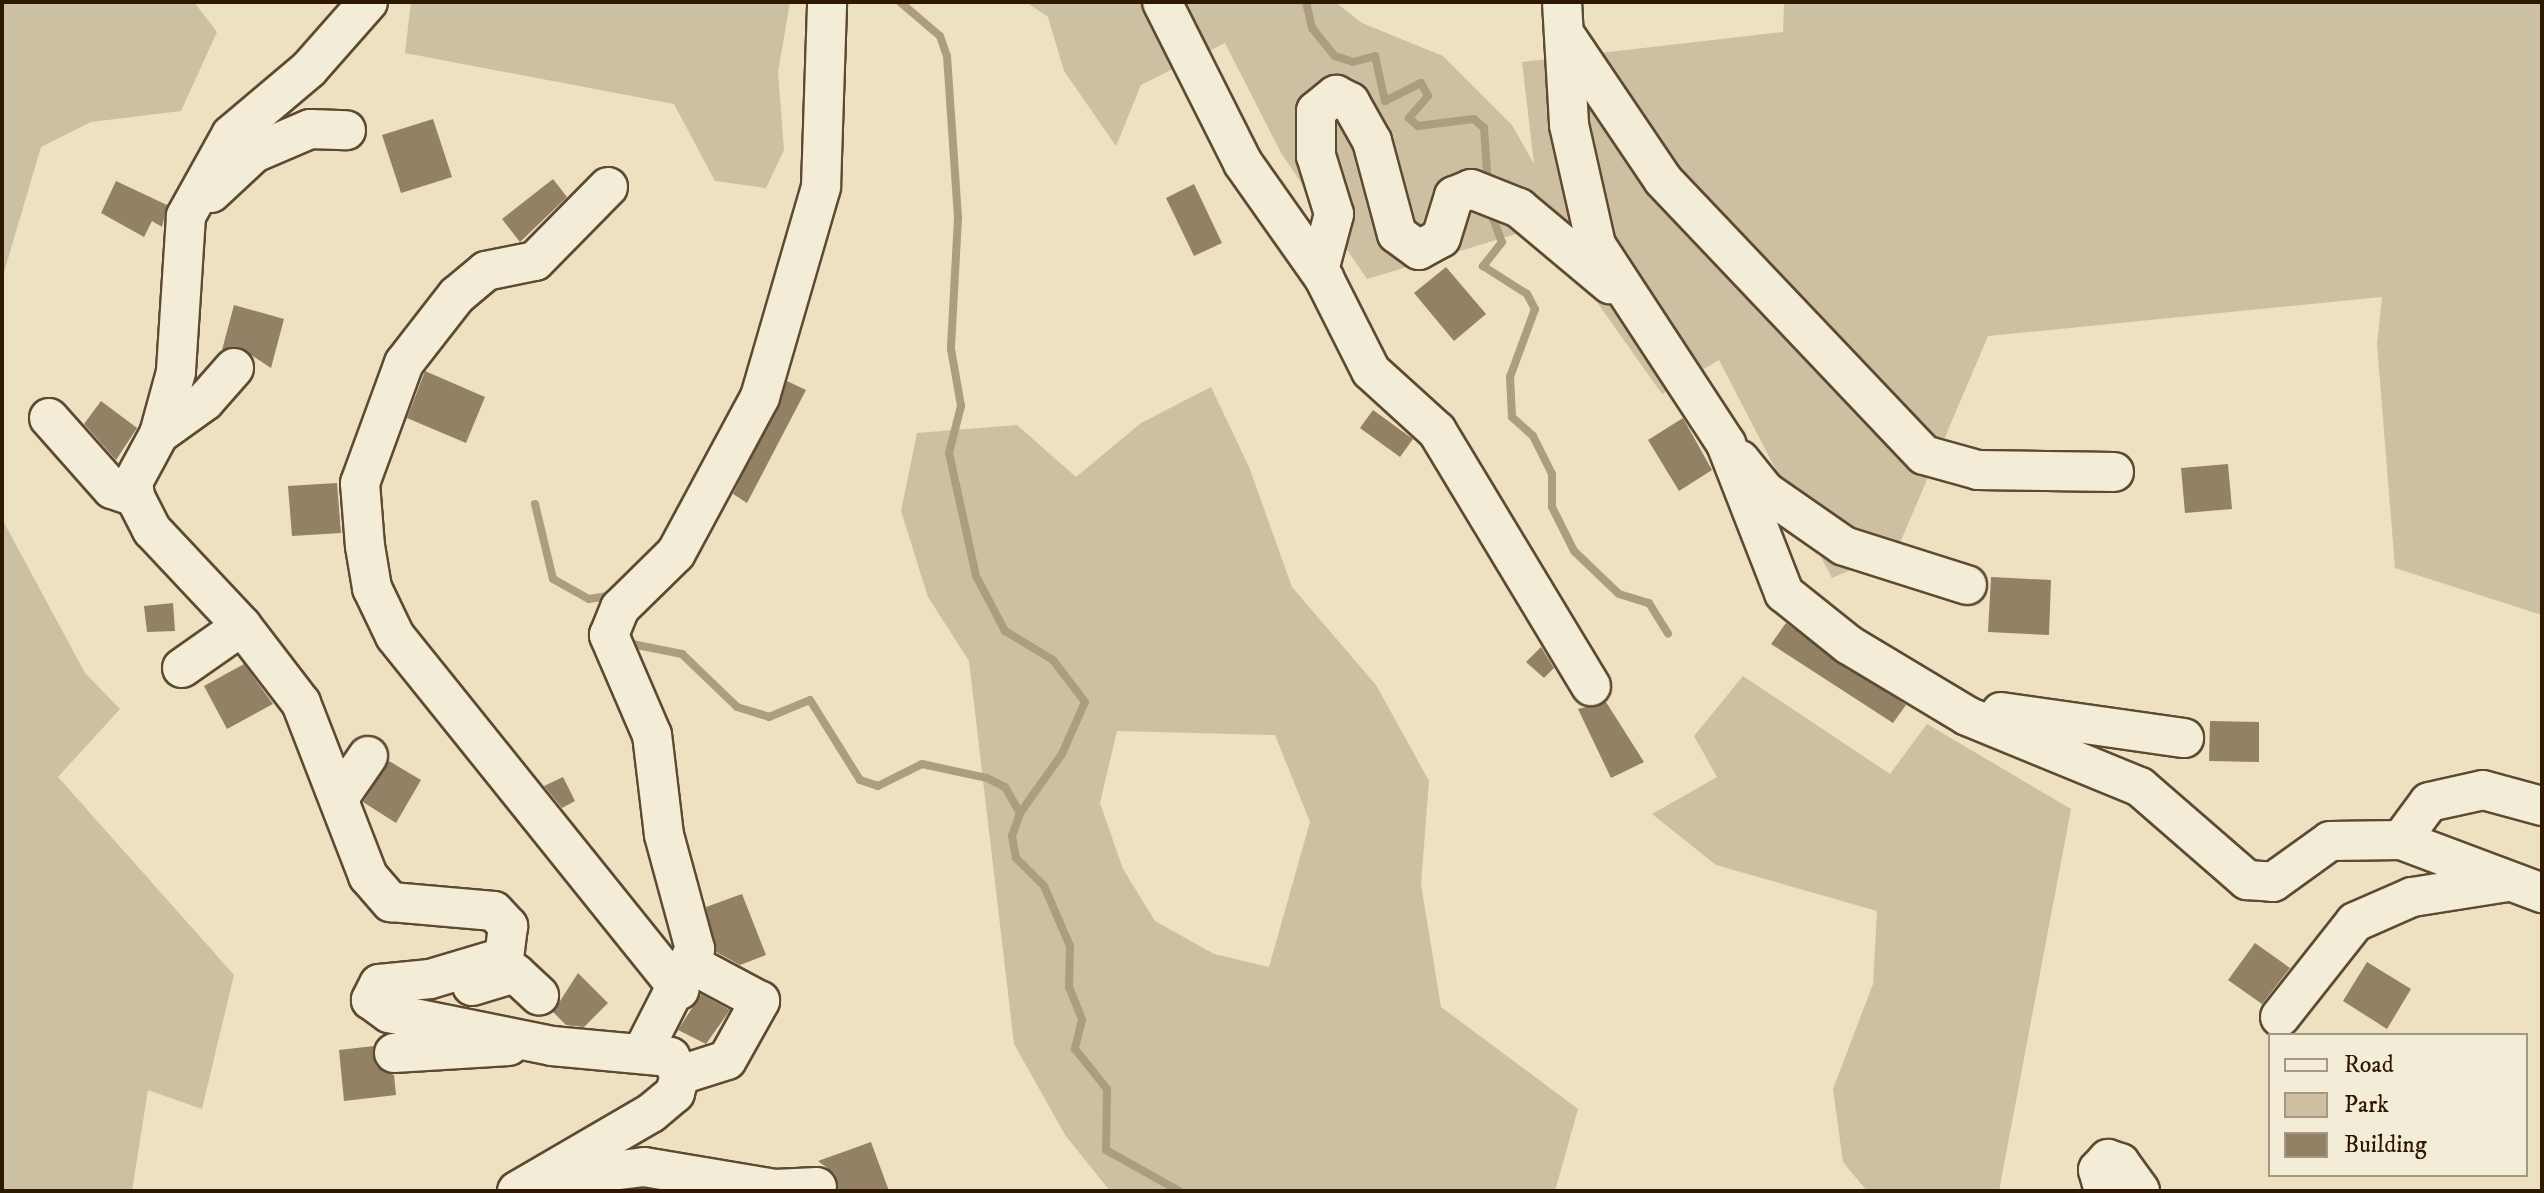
<!DOCTYPE html>
<style>
body{margin:0}
#map{position:relative;width:2544px;height:1193px;overflow:hidden;background:#ede1c2;font-family:"IM FELL DW Pica",serif}
div>[style]{position:absolute}
[style*='--x']{left:calc(var(--x)*1px);top:calc(var(--y)*1px);width:calc(var(--w)*1px);rotate:calc(var(--a)*1deg)}
.green>*{inset:0;background:#cdbfa1}
.stream>*{height:8px;margin:-4px;padding:0 4px;transform-origin:4px;border-radius:4px;background:#ac9d80}
.building>*{inset:0;background:#928165}
.roads{filter:drop-shadow(2px 0 #5e4a31) drop-shadow(-2px 0 #5e4a31) drop-shadow(0 2px #5e4a31) drop-shadow(0 -2px #5e4a31)}
.minor>*{height:38px;margin:-19px;padding:0 19px;transform-origin:19px;border-radius:19px;background:#f3ecd7}
span{translate:-50% -50%;white-space:nowrap;text-align:center;line-height:1.15;-webkit-text-stroke:6px #f3ecd7;paint-order:stroke}
.frame{position:absolute;inset:0;border:4px solid #2f1801;pointer-events:none}
.legend{position:absolute;left:2268px;top:1033px;width:260px;height:144px;box-sizing:border-box;background:#f3ecd7;border:2px solid #a59781;margin:0;padding:10px 14px;list-style:none;font-size:24px;color:#2f1801}
.legend li{display:flex;align-items:center;gap:16px;height:40px}
.legend b{width:40px;border:2px solid #a59781}
</style>
<div id="map">
<div class="green">
<div style="clip-path:polygon(2px 2px,194px 2px,217px 32px,181px 111px,91px 122px,41px 147px,2px 279px)"></div>
<div style="clip-path:polygon(411px 2px,790px 2px,778px 72px,784px 150px,766px 188px,715px 181px,674px 104px,405px 53px)"></div>
<div style="clip-path:polygon(1026px 2px,1335px 2px,1362px 23px,1443px 56px,1512px 125px,1534px 164px,1522px 62px,1783px 32px,1784px 2px,2542px 2px,2542px 615px,2395px 568px,2377px 344px,2382px 297px,1988px 336px,1897px 550px,1832px 578px,1719px 360px,1662px 394px,1543px 226px,1367px 279px,1281px 153px,1225px 43px,1141px 85px,1116px 146px,1064px 71px,1048px 17px)"></div>
<div style="clip-path:polygon(evenodd,1211px 387px,1249px 467px,1292px 587px,1376px 685px,1429px 781px,1421px 884px,1441px 1007px,1578px 1109px,1555px 1191px,1110px 1191px,1065px 1135px,1014px 1044px,969px 661px,928px 597px,901px 511px,917px 433px,1017px 425px,1076px 477px,1141px 423px,1211px 387px,1117px 731px,1275px 735px,1310px 822px,1269px 967px,1214px 954px,1155px 921px,1123px 869px,1100px 803px,1117px 731px)"></div>
<div style="clip-path:polygon(2px 519px,85px 673px,120px 709px,58px 777px,234px 975px,202px 1109px,148px 1090px,132px 1191px,2px 1191px)"></div>
<div style="clip-path:polygon(1743px 676px,1890px 774px,1927px 724px,2071px 809px,1999px 1191px,1867px 1191px,1843px 1162px,1833px 1089px,1873px 984px,1877px 911px,1716px 865px,1652px 814px,1717px 777px,1694px 736px)"></div>
</div>
<div class="stream">
<div style="--x:900;--y:2;--w:52;--a:40.4"></div>
<div style="--x:940;--y:36;--w:21;--a:71"></div>
<div style="--x:947;--y:56;--w:162;--a:86.1"></div>
<div style="--x:958;--y:218;--w:131;--a:93.1"></div>
<div style="--x:951;--y:349;--w:58;--a:80"></div>
<div style="--x:961;--y:406;--w:49;--a:104.3"></div>
<div style="--x:949;--y:453;--w:126;--a:77.6"></div>
<div style="--x:976;--y:576;--w:62;--a:62.2"></div>
<div style="--x:1005;--y:631;--w:56;--a:31.1"></div>
<div style="--x:1053;--y:660;--w:53;--a:52.7"></div>
<div style="--x:1085;--y:702;--w:57;--a:113.9"></div>
<div style="--x:1062;--y:754;--w:72;--a:125.4"></div>
<div style="--x:1020;--y:813;--w:24;--a:109"></div>
<div style="--x:1012;--y:836;--w:22;--a:80"></div>
<div style="--x:1016;--y:858;--w:40;--a:45"></div>
<div style="--x:1044;--y:886;--w:65;--a:66.6"></div>
<div style="--x:1070;--y:946;--w:41;--a:91.4"></div>
<div style="--x:1069;--y:987;--w:35;--a:68"></div>
<div style="--x:1082;--y:1020;--w:30;--a:104"></div>
<div style="--x:1075;--y:1049;--w:51;--a:51.3"></div>
<div style="--x:1107;--y:1089;--w:61;--a:90.9"></div>
<div style="--x:1106;--y:1150;--w:84;--a:29.3"></div>
<div style="--x:1306;--y:2;--w:27;--a:77"></div>
<div style="--x:1312;--y:28;--w:36;--a:51"></div>
<div style="--x:1335;--y:56;--w:19;--a:18"></div>
<div style="--x:1353;--y:62;--w:23;--a:-15"></div>
<div style="--x:1375;--y:56;--w:46;--a:77.5"></div>
<div style="--x:1385;--y:101;--w:40;--a:-26.6"></div>
<div style="--x:1421;--y:83;--w:15;--a:62"></div>
<div style="--x:1428;--y:96;--w:29;--a:131"></div>
<div style="--x:1409;--y:118;--w:12;--a:42"></div>
<div style="--x:1418;--y:126;--w:56;--a:-7.1"></div>
<div style="--x:1474;--y:119;--w:13;--a:42"></div>
<div style="--x:1484;--y:128;--w:58;--a:86.1"></div>
<div style="--x:1489;--y:207;--w:37;--a:70"></div>
<div style="--x:1502;--y:242;--w:31;--a:128"></div>
<div style="--x:1483;--y:266;--w:52;--a:32.5"></div>
<div style="--x:1527;--y:294;--w:17;--a:62"></div>
<div style="--x:1535;--y:309;--w:72;--a:110.2"></div>
<div style="--x:1510;--y:377;--w:40;--a:87.1"></div>
<div style="--x:1512;--y:417;--w:28;--a:42"></div>
<div style="--x:1533;--y:436;--w:42;--a:63.4"></div>
<div style="--x:1552;--y:474;--w:33;--a:90"></div>
<div style="--x:1552;--y:507;--w:49;--a:63.4"></div>
<div style="--x:1574;--y:551;--w:62;--a:43.7"></div>
<div style="--x:1619;--y:594;--w:31;--a:17"></div>
<div style="--x:1649;--y:603;--w:36;--a:58"></div>
<div style="--x:535;--y:504;--w:77;--a:76.5"></div>
<div style="--x:553;--y:579;--w:41;--a:29.1"></div>
<div style="--x:589;--y:599;--w:24;--a:-9"></div>
<div style="--x:628;--y:636;--w:9;--a:63"></div>
<div style="--x:632;--y:644;--w:51;--a:11.3"></div>
<div style="--x:682;--y:654;--w:76;--a:43.9"></div>
<div style="--x:737;--y:707;--w:34;--a:17"></div>
<div style="--x:769;--y:717;--w:44;--a:-22.5"></div>
<div style="--x:810;--y:700;--w:94;--a:58"></div>
<div style="--x:860;--y:780;--w:19;--a:18"></div>
<div style="--x:878;--y:786;--w:49;--a:-26.6"></div>
<div style="--x:922;--y:764;--w:66;--a:12.2"></div>
<div style="--x:987;--y:778;--w:20;--a:27"></div>
<div style="--x:1005;--y:787;--w:30;--a:60"></div>
</div>
<div class="building">
<div style="clip-path:polygon(433px 119px,452px 177px,401px 193px,382px 135px)"></div>
<div style="clip-path:polygon(553px 179px,567px 197px,520px 242px,502px 219px)"></div>
<div style="clip-path:polygon(116px 181px,167px 205px,162px 227px,152px 221px,144px 237px,101px 213px)"></div>
<div style="clip-path:polygon(1194px 184px,1222px 243px,1194px 256px,1166px 198px)"></div>
<div style="clip-path:polygon(1446px 267px,1486px 314px,1454px 341px,1414px 293px)"></div>
<div style="clip-path:polygon(234px 305px,284px 319px,271px 368px,239px 347px,222px 350px)"></div>
<div style="clip-path:polygon(425px 371px,485px 397px,466px 443px,407px 418px)"></div>
<div style="clip-path:polygon(787px 381px,806px 390px,747px 503px,733px 494px)"></div>
<div style="clip-path:polygon(101px 401px,137px 428px,116px 460px,84px 424px)"></div>
<div style="clip-path:polygon(1373px 410px,1413px 439px,1400px 457px,1360px 428px)"></div>
<div style="clip-path:polygon(1683px 418px,1712px 470px,1679px 491px,1648px 440px)"></div>
<div style="clip-path:polygon(2228px 464px,2232px 509px,2185px 513px,2181px 468px)"></div>
<div style="clip-path:polygon(337px 483px,341px 533px,292px 536px,288px 486px)"></div>
<div style="clip-path:polygon(1991px 577px,2051px 580px,2049px 635px,1988px 632px)"></div>
<div style="clip-path:polygon(173px 603px,175px 631px,147px 632px,144px 606px)"></div>
<div style="clip-path:polygon(1786px 623px,1906px 705px,1893px 723px,1771px 644px)"></div>
<div style="clip-path:polygon(1541px 647px,1554px 668px,1544px 678px,1526px 662px)"></div>
<div style="clip-path:polygon(244px 664px,273px 704px,227px 729px,204px 686px)"></div>
<div style="clip-path:polygon(1606px 702px,1644px 762px,1611px 778px,1578px 709px)"></div>
<div style="clip-path:polygon(2210px 721px,2259px 722px,2259px 762px,2209px 761px)"></div>
<div style="clip-path:polygon(389px 761px,421px 780px,396px 823px,363px 802px)"></div>
<div style="clip-path:polygon(563px 777px,575px 801px,562px 808px,544px 786px)"></div>
<div style="clip-path:polygon(742px 894px,766px 955px,740px 965px,716px 952px,706px 907px)"></div>
<div style="clip-path:polygon(2255px 943px,2290px 968px,2262px 1004px,2228px 980px)"></div>
<div style="clip-path:polygon(2367px 962px,2411px 989px,2387px 1029px,2343px 1001px)"></div>
<div style="clip-path:polygon(578px 973px,608px 1003px,584px 1027px,566px 1025px,553px 1012px)"></div>
<div style="clip-path:polygon(701px 994px,730px 1010px,706px 1044px,678px 1030px)"></div>
<div style="clip-path:polygon(374px 1046px,376px 1066px,394px 1075px,396px 1095px,344px 1101px,339px 1050px)"></div>
<div style="clip-path:polygon(871px 1142px,889px 1191px,838px 1191px,835px 1174px,818px 1161px)"></div>
</div>
<div class="roads">
<div class="minor">
<div style="--x:368;--y:2;--w:89;--a:131.4"></div>
<div style="--x:309;--y:69;--w:102;--a:139.8"></div>
<div style="--x:231;--y:135;--w:93;--a:119.1"></div>
<div style="--x:186;--y:216;--w:156;--a:93.7"></div>
<div style="--x:176;--y:372;--w:64;--a:105.3"></div>
<div style="--x:159;--y:434;--w:55;--a:118.4"></div>
<div style="--x:133;--y:482;--w:15;--a:82"></div>
<div style="--x:135;--y:497;--w:37;--a:63"></div>
<div style="--x:152;--y:530;--w:132;--a:46.8"></div>
<div style="--x:242;--y:626;--w:97;--a:52.5"></div>
<div style="--x:301;--y:703;--w:186;--a:68.8"></div>
<div style="--x:368;--y:876;--w:35;--a:49"></div>
<div style="--x:391;--y:902;--w:103;--a:5"></div>
<div style="--x:494;--y:911;--w:21;--a:47"></div>
<div style="--x:508;--y:926;--w:31;--a:97"></div>
<div style="--x:504;--y:957;--w:77;--a:163.4"></div>
<div style="--x:430;--y:979;--w:51;--a:174.4"></div>
<div style="--x:379;--y:984;--w:18;--a:117"></div>
<div style="--x:371;--y:1000;--w:22;--a:36"></div>
<div style="--x:389;--y:1013;--w:166;--a:11.4"></div>
<div style="--x:552;--y:1046;--w:119;--a:5.3"></div>
<div style="--x:670;--y:1057;--w:21;--a:61"></div>
<div style="--x:680;--y:1075;--w:19;--a:106"></div>
<div style="--x:675;--y:1093;--w:31;--a:140"></div>
<div style="--x:651;--y:1113;--w:155;--a:149.8"></div>
<div style="--x:1162;--y:2;--w:180;--a:63.3"></div>
<div style="--x:1243;--y:163;--w:141;--a:54.8"></div>
<div style="--x:1324;--y:278;--w:104;--a:63.2"></div>
<div style="--x:1371;--y:371;--w:89;--a:42.3"></div>
<div style="--x:1437;--y:431;--w:298;--a:58.9"></div>
<div style="--x:1562;--y:2;--w:123;--a:86.7"></div>
<div style="--x:1569;--y:125;--w:123;--a:77.3"></div>
<div style="--x:1596;--y:245;--w:238;--a:56.8"></div>
<div style="--x:1726;--y:444;--w:160;--a:68.7"></div>
<div style="--x:1784;--y:593;--w:83;--a:38.7"></div>
<div style="--x:1849;--y:645;--w:138;--a:31"></div>
<div style="--x:1967;--y:716;--w:187;--a:22.3"></div>
<div style="--x:2140;--y:787;--w:142;--a:41"></div>
<div style="--x:2247;--y:880;--w:26;--a:4"></div>
<div style="--x:2273;--y:882;--w:70;--a:-35.7"></div>
<div style="--x:2330;--y:841;--w:71;--a:-0.8"></div>
<div style="--x:2401;--y:840;--w:151;--a:20.6"></div>
<div style="--x:1568;--y:39;--w:170;--a:56"></div>
<div style="--x:1663;--y:180;--w:379;--a:46.5"></div>
<div style="--x:1924;--y:455;--w:56;--a:15.5"></div>
<div style="--x:1978;--y:470;--w:136;--a:0.8"></div>
<div style="--x:608;--y:187;--w:104;--a:134.6"></div>
<div style="--x:535;--y:261;--w:50;--a:168.5"></div>
<div style="--x:486;--y:271;--w:38;--a:140"></div>
<div style="--x:457;--y:295;--w:86;--a:127.9"></div>
<div style="--x:404;--y:363;--w:128;--a:110.1"></div>
<div style="--x:360;--y:483;--w:63;--a:85.5"></div>
<div style="--x:365;--y:546;--w:43;--a:80.5"></div>
<div style="--x:372;--y:588;--w:53;--a:64.4"></div>
<div style="--x:395;--y:636;--w:454;--a:51.2"></div>
<div style="--x:211;--y:193;--w:59;--a:-42.9"></div>
<div style="--x:254;--y:153;--w:61;--a:-23.2"></div>
<div style="--x:310;--y:129;--w:36;--a:2"></div>
<div style="--x:1319;--y:270;--w:58;--a:-75"></div>
<div style="--x:1334;--y:214;--w:61;--a:-107.2"></div>
<div style="--x:1316;--y:156;--w:45;--a:-90"></div>
<div style="--x:1316;--y:111;--w:26;--a:-39"></div>
<div style="--x:1336;--y:95;--w:16;--a:27"></div>
<div style="--x:1350;--y:102;--w:45;--a:60.6"></div>
<div style="--x:1372;--y:141;--w:96;--a:75"></div>
<div style="--x:1397;--y:234;--w:27;--a:36"></div>
<div style="--x:1419;--y:250;--w:25;--a:-29"></div>
<div style="--x:1441;--y:238;--w:44;--a:-72.8"></div>
<div style="--x:1454;--y:196;--w:18;--a:-22"></div>
<div style="--x:1471;--y:189;--w:52;--a:21.6"></div>
<div style="--x:1519;--y:208;--w:119;--a:39.9"></div>
<div style="--x:49;--y:418;--w:95;--a:48.4"></div>
<div style="--x:112;--y:489;--w:24;--a:19"></div>
<div style="--x:159;--y:434;--w:57;--a:-35.7"></div>
<div style="--x:205;--y:401;--w:44;--a:-48.7"></div>
<div style="--x:1740;--y:460;--w:40;--a:51"></div>
<div style="--x:1765;--y:491;--w:96;--a:34.8"></div>
<div style="--x:1844;--y:546;--w:129;--a:17.6"></div>
<div style="--x:182;--y:668;--w:73;--a:-35"></div>
<div style="--x:2001;--y:712;--w:185;--a:8.1"></div>
<div style="--x:339;--y:798;--w:51;--a:-55.4"></div>
<div style="--x:2401;--y:840;--w:47;--a:-53.6"></div>
<div style="--x:2429;--y:802;--w:55;--a:-12.5"></div>
<div style="--x:2483;--y:790;--w:61;--a:15.2"></div>
<div style="--x:472;--y:986;--w:45;--a:-16.8"></div>
<div style="--x:515;--y:973;--w:33;--a:43"></div>
<div style="--x:2280;--y:1017;--w:121;--a:-51.7"></div>
<div style="--x:2355;--y:922;--w:62;--a:-23.7"></div>
<div style="--x:2412;--y:897;--w:97;--a:-8.9"></div>
<div style="--x:394;--y:1053;--w:115;--a:-3.5"></div>
<div style="--x:642;--y:1053;--w:117;--a:-63"></div>
<div style="--x:695;--y:949;--w:118;--a:-105.2"></div>
<div style="--x:664;--y:835;--w:101;--a:-96.8"></div>
<div style="--x:652;--y:735;--w:109;--a:-113.3"></div>
<div style="--x:609;--y:635;--w:29;--a:-68"></div>
<div style="--x:620;--y:608;--w:78;--a:-44.5"></div>
<div style="--x:676;--y:553;--w:177;--a:-61.7"></div>
<div style="--x:760;--y:397;--w:219;--a:-73.8"></div>
<div style="--x:821;--y:187;--w:185;--a:-88.1"></div>
<div style="--x:680;--y:1075;--w:49;--a:-17.7"></div>
<div style="--x:727;--y:1060;--w:68;--a:-60.8"></div>
<div style="--x:760;--y:1001;--w:78;--a:-151.8"></div>
<div style="--x:563;--y:1177;--w:82;--a:-7"></div>
<div style="--x:644;--y:1167;--w:133;--a:9.5"></div>
<div style="--x:775;--y:1189;--w:42;--a:-2.7"></div>
<div style="--x:2104;--y:1191;--w:22;--a:-106"></div>
<div style="--x:2098;--y:1170;--w:15;--a:-48"></div>
<div style="--x:2108;--y:1159;--w:13;--a:18"></div>
<div style="--x:2120;--y:1163;--w:34;--a:54"></div>
</div>
</div>
<div class="frame"></div>
<ul class="legend">
<li><b style="height:10px;background:#f3ecd7"></b>Road</li>
<li><b style="height:22px;background:#cdbfa1"></b>Park</li>
<li><b style="height:22px;background:#928165"></b>Building</li>
</ul>
</div>
